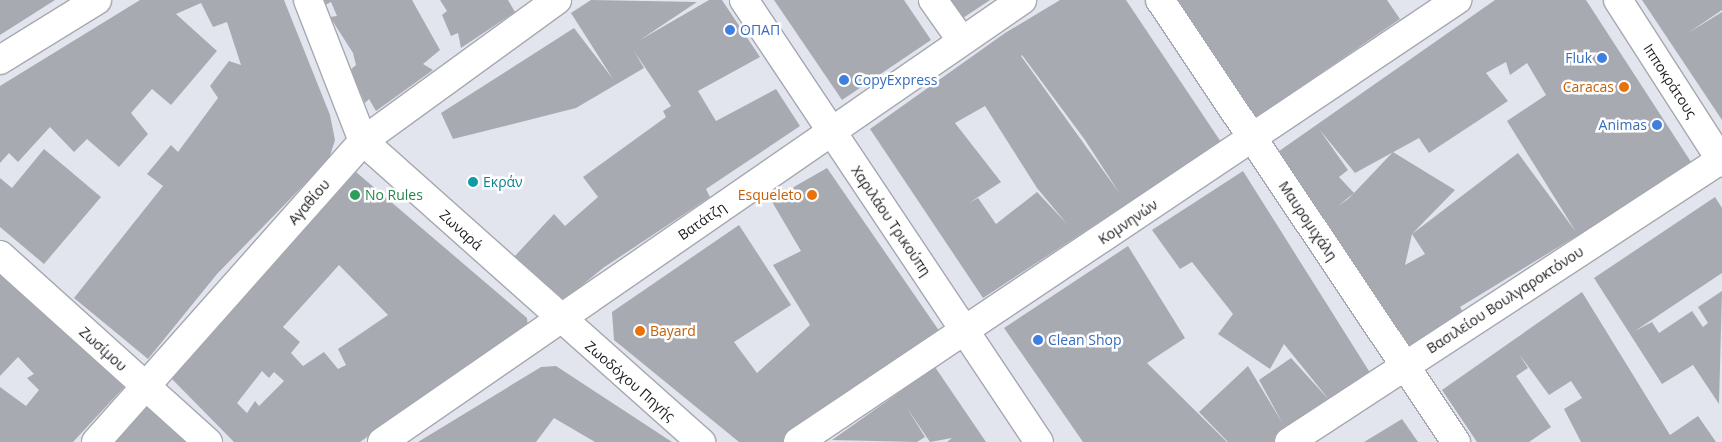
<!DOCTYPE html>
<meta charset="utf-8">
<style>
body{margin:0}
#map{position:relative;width:1722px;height:442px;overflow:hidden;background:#e3e5ee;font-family:"Open Sans",sans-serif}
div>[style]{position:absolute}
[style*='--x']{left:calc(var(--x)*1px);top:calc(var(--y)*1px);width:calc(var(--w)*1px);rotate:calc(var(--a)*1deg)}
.building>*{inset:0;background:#a8aab2}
.roads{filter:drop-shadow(1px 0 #a6a8b0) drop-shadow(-1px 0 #a6a8b0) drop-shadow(0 1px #a6a8b0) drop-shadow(0 -1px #a6a8b0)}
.minor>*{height:28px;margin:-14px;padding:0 14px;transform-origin:14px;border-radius:14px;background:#fff}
.dots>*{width:14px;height:14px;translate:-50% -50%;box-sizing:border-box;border:2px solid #fff;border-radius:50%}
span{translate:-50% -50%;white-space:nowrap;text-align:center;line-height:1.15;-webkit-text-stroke:5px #fff;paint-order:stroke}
.shop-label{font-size:14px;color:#366cbe}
.left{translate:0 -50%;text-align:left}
.right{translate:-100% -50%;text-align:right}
.street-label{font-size:14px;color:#191a1d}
.food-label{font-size:14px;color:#c56008}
.culture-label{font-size:14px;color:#0d838f}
.leisure-label{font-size:14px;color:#27864d}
</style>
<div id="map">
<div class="building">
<div style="clip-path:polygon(0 0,55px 0,0 35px)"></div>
<div style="clip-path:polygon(140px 0,284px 0,330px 115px,335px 140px,329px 159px,217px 274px,148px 359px,74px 298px,163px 186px,147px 174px,171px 145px,178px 152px,218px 98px,210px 86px,229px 61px,241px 65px,227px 22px,213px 27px,201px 3px,176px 14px,217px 51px,171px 105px,152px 89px,131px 113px,148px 134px,119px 167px,87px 139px,74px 152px,50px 127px,18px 162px,9px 153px,0 163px,0 86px)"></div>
<div style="clip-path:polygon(319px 0,412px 0,440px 50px,423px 64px,433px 70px,376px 111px,369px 99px,365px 103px,350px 70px,356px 65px,353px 53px,330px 17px,337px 16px,331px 2px,321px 7px)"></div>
<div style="clip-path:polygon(440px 0,508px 0,515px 12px,461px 48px,458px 33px,451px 36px,442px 15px,447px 11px)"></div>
<div style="clip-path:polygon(591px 0,697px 2px,640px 40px,709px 0,722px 0,760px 57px,698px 91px,716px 121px,776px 89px,800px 126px,706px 189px,710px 197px,603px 268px,563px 301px,514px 257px,554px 214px,565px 226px,598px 197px,583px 177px,666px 117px,663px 111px,676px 103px,671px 106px,634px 51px,644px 68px,576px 108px,453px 139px,441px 113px,574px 28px,613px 79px,571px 13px)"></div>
<div style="clip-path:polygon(774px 0,904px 0,931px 40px,842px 100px)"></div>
<div style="clip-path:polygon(950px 0,990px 0,963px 18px)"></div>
<div style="clip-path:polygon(evenodd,1060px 0,1126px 0,1221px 142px,983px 298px,870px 129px,1005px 33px,1060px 0,1022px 55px,1085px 140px,1120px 194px,1021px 56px,1022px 55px,1060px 0,985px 106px,1037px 188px,1067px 224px,1037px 192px,996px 224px,978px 198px,969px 203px,1001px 182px,955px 123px,985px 106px)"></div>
<div style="clip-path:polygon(1176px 0,1387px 0,1400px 19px,1255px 118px)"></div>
<div style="clip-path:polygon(evenodd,1495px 0,1586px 0,1693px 165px,1460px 307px,1463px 312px,1407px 351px,1367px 285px,1272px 156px,1495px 0,1506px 62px,1510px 75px,1527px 63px,1546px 95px,1507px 121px,1576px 232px,1518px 153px,1412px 234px,1455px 190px,1393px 152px,1354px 193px,1348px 199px,1338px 206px,1354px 193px,1339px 177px,1348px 170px,1319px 129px,1355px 173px,1419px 138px,1429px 153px,1508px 101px,1486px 73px,1506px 62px,1495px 0,1412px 234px,1425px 254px,1405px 265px,1412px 234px)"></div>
<div style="clip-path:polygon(1642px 0,1722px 0,1722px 10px,1688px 33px,1722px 12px,1722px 120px)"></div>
<div style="clip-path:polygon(44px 149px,101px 197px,44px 264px,0 227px,0 178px,12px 188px)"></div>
<div style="clip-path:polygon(827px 168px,942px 335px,790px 442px,739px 442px,614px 340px,612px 312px,739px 225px,791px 305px,734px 342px,757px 373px,810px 325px,773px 265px,801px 251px,771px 200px)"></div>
<div style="clip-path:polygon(1243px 171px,1374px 379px,1284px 442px,1228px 442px,1199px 412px,1248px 366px,1283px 424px,1259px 380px,1291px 358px,1330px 401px,1284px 344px,1270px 369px,1218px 334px,1233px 314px,1192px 262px,1180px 269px,1152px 230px)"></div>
<div style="clip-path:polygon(evenodd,356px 172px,527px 318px,528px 328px,524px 335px,453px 376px,360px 442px,234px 442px,171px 378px,260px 274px,356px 172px,339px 265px,388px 315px,338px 349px,346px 365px,338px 369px,324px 352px,303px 366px,291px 353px,300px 342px,283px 327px,339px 265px,356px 172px,262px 371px,269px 378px,274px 372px,284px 381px,259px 406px,255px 401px,247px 413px,237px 403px,262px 371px)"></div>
<div style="clip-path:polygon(1715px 197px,1722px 208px,1722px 273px,1635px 331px,1652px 322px,1659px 333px,1692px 311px,1703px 327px,1708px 323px,1698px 307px,1722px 291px,1719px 404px,1693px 365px,1662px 384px,1594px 278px)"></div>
<div style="clip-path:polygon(1128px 246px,1185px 338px,1147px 363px,1227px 442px,1083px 442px,1004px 328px)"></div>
<div style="clip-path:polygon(0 272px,126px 385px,73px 442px,0 442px,0 387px,26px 406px,39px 390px,27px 378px,34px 374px,18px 357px,0 376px)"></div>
<div style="clip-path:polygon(1582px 292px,1670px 435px,1698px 416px,1716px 442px,1581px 442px,1564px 409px,1582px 398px,1571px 381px,1549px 395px,1519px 354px,1528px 368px,1516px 376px,1551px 427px,1529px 442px,1477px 442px,1442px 390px)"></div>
<div style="clip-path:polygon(556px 366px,672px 442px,595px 442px,554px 418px,536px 442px,418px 442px,541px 367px)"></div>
<div style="clip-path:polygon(935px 367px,986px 442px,947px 442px,952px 438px,930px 442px,907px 408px,925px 437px,917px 442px,832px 440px)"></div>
<div style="clip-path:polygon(149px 403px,190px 442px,113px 442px)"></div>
<div style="clip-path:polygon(1402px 419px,1418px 442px,1364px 442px)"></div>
</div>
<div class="roads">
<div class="minor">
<div style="--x:308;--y:0;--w:151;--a:68.7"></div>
<div style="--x:363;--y:141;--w:453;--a:41.7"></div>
<div style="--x:744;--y:0;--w:531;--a:56.28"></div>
<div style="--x:933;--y:0;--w:50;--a:54.7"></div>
<div style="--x:1160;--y:0;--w:532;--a:56.19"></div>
<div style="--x:1618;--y:0;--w:193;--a:57.3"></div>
<div style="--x:0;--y:60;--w:114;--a:-31.7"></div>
<div style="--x:0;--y:255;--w:280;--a:42"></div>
<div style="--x:96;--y:442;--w:402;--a:-48.4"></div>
<div style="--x:363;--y:141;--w:240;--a:-36"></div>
<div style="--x:382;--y:442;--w:778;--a:-34.63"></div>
<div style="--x:798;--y:442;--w:794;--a:-33.85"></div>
<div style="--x:1289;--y:442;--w:517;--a:-33.17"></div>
</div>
</div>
<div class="dots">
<div style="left:730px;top:30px;background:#3f7fe0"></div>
<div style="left:1602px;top:58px;background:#3f7fe0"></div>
<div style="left:844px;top:80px;background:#3f7fe0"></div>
<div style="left:1624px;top:87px;background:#e8710a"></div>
<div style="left:1657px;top:125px;background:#3f7fe0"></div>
<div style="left:473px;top:182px;background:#0f9aa8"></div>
<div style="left:355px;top:195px;background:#2e9e5b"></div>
<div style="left:812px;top:195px;background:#e8710a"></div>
<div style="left:640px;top:331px;background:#e8710a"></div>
<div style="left:1038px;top:340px;background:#3f7fe0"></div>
</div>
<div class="shop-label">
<span class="left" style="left:740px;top:30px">ΟΠΑΠ</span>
<span class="right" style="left:1592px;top:58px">Fluk</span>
<span class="left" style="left:854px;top:80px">CopyExpress</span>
<span class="right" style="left:1647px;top:125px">Animas</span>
<span class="left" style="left:1048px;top:340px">Clean Shop</span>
</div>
<div class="street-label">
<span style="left:1670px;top:81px;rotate:57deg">Ιπποκράτους</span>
<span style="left:309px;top:202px;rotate:-49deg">Αγαθίου</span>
<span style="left:702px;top:221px;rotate:-35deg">Βατάτζη</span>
<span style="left:891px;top:221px;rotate:56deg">Χαριλάου Τρικούπη</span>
<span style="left:1308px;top:221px;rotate:56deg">Μαυρομιχάλη</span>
<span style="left:1128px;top:222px;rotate:-34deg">Κομνηνών</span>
<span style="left:461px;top:230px;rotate:42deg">Ζωναρά</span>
<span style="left:1505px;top:300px;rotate:-33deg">Βασιλείου Βουλγαροκτόνου</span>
<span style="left:103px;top:349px;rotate:42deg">Ζωσίμου</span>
<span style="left:630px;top:381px;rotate:41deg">Ζωοδόχου Πηγής</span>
</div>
<div class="food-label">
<span class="right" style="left:1614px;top:87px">Caracas</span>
<span class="right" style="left:802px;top:195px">Esqueleto</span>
<span class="left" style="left:650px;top:331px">Bayard</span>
</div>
<div class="culture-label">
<span class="left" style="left:483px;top:182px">Εκράν</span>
</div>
<div class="leisure-label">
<span class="left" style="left:365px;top:195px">No Rules</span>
</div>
</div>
